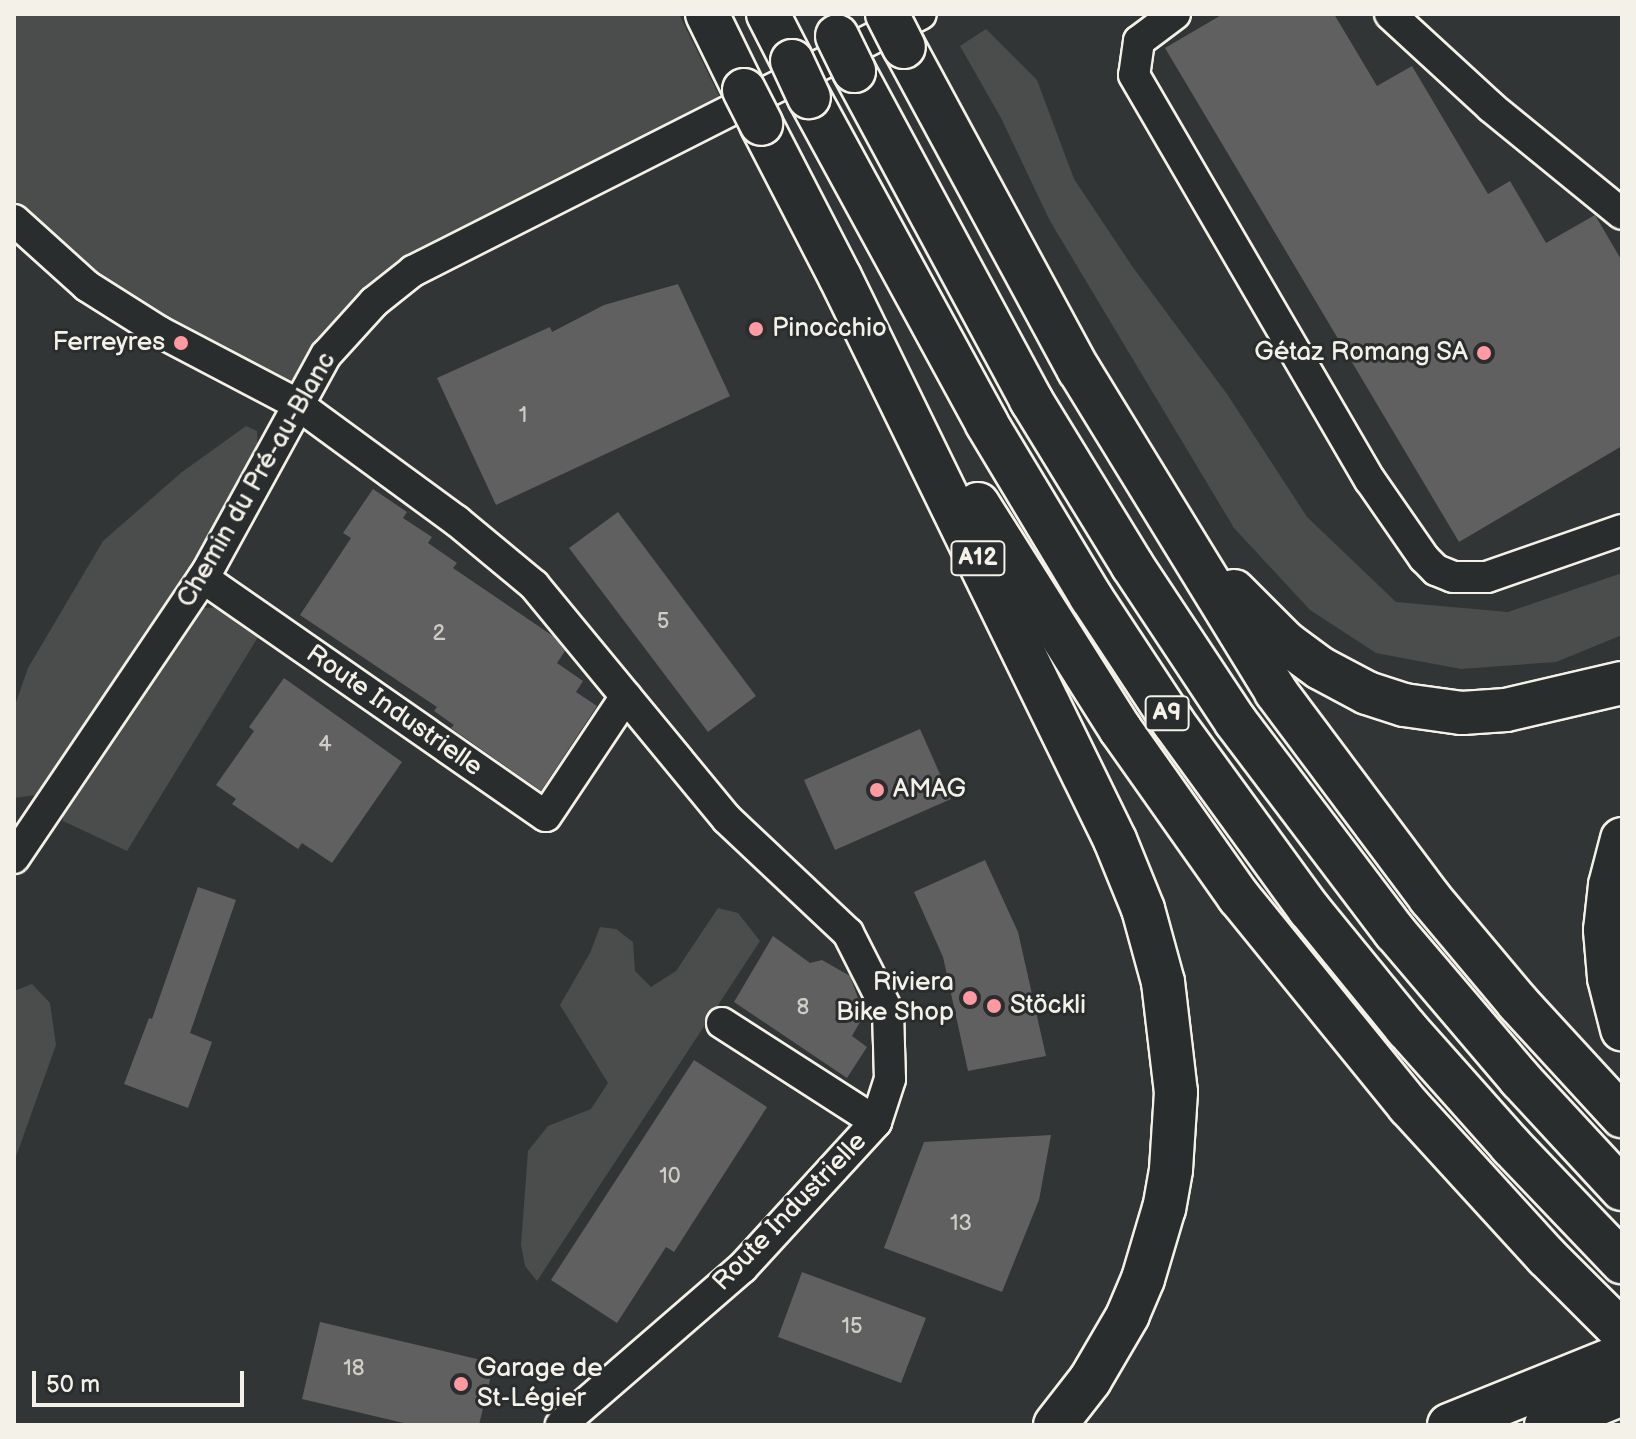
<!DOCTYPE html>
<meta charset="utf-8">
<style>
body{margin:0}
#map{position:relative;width:1636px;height:1439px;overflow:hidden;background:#323535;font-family:"Balsamiq Sans",sans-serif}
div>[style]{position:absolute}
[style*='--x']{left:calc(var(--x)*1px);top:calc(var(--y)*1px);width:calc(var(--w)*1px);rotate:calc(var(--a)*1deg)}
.green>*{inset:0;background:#4b4d4c}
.building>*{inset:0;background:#5f605f}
.roads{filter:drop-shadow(2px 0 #f4f1e8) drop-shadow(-2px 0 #f4f1e8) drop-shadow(0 2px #f4f1e8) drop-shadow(0 -2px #f4f1e8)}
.minor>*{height:30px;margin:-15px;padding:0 15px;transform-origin:15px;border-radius:15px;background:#2a2d2e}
.highway>*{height:42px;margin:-21px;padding:0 21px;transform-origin:21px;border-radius:21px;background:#2a2d2e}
.bridges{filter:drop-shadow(2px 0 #f4f1e8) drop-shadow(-2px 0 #f4f1e8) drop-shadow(0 2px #f4f1e8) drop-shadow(0 -2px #f4f1e8)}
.highway-bridge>*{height:42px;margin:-21px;padding:0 21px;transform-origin:21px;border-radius:21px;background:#2a2d2e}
.dots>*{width:22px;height:22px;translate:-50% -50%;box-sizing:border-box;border:4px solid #2a2d2e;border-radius:50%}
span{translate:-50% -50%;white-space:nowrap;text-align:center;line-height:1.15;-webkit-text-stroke:6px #2a2d2e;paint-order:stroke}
.number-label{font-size:22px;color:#cfcdc6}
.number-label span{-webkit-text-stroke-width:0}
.shield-label span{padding:2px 6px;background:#2a2d2e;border:2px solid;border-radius:6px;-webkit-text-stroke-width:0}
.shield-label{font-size:24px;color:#f4f1e8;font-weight:700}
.poi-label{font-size:26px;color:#f4f1e8}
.left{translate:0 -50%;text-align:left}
.right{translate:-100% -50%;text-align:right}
.street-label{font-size:26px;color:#f4f1e8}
.frame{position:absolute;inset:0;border:16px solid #f4f1e8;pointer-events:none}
.scale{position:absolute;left:32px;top:1371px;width:212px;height:36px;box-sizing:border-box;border:4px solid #f4f1e8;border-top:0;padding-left:10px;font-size:24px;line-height:28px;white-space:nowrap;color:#f4f1e8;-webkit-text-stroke:6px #2a2d2e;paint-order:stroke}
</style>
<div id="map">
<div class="green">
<div style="clip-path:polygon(14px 14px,679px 14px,728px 114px,413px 271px,297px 404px,160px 332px,14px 220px)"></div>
<div style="clip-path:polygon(986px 29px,1037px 80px,1074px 179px,1132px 266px,1227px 394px,1307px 517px,1396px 602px,1508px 612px,1622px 573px,1622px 635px,1556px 662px,1461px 669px,1376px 653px,1310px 610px,1234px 528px,1050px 221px,1001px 118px,960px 46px)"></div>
<div style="clip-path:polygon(246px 426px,257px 431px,259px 474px,183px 609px,222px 607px,261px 632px,127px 851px,63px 821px,62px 786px,89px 746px,36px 795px,14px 798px,14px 708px,28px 668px,103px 541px,182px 472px)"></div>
<div style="clip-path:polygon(718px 908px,738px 913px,760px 941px,537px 1281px,525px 1266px,521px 1245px,528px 1151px,548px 1126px,591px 1109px,608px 1083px,560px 1005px,590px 953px,600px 927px,616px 929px,633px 942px,635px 971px,651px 987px,676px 971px)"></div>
<div style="clip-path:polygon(32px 984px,50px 1003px,56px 1045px,14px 1162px,14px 991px)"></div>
</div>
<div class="building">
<div style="clip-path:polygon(1223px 14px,1334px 14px,1377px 86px,1412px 66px,1488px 194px,1510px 181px,1546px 243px,1595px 215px,1622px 261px,1622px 446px,1459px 542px,1165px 48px)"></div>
<div style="clip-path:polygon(678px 284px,730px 396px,496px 505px,437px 378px,550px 327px,552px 332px,604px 305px)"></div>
<div style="clip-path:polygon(373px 489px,407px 512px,403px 518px,432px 537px,428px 543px,457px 563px,453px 568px,553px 636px,565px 651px,557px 663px,583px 681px,576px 692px,597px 706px,541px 791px,451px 728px,454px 725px,434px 711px,437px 707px,300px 615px,351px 538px,343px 533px)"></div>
<div style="clip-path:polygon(618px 512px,756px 696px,708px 732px,569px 548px)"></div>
<div style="clip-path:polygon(284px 678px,402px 762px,332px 863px,302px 843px,298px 849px,232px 804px,236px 799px,216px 785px,254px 731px,249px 727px)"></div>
<div style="clip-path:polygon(920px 729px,951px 799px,835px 850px,804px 780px)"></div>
<div style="clip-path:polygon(985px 860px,1018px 932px,1046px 1056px,968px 1071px,943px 957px,914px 892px)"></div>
<div style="clip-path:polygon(198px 887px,236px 900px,190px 1033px,212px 1042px,188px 1108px,124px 1084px,149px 1018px,152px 1019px)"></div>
<div style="clip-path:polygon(773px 936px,810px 963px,822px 960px,850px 976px,864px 1015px,852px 1036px,867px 1047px,847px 1078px,734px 1002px)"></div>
<div style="clip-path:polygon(694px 1060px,767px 1107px,674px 1252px,666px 1247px,617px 1323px,551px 1280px)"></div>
<div style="clip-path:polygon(1051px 1135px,1039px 1200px,1002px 1292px,884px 1248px,924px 1142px)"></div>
<div style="clip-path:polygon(802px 1272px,926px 1318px,901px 1383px,778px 1337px)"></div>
<div style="clip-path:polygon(320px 1322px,494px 1363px,479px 1425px,412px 1425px,302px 1399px)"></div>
</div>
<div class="roads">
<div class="minor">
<div style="--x:1175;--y:14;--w:45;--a:143.1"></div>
<div style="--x:1139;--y:41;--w:34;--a:98"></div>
<div style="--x:1134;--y:75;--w:469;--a:59.8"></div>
<div style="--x:1370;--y:480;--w:95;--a:55.3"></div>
<div style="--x:1424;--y:558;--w:17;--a:45"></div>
<div style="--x:1436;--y:570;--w:18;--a:22"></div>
<div style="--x:1453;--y:577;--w:34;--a:0"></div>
<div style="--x:1487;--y:577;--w:143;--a:-19.2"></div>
<div style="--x:1390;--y:14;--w:137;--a:42.6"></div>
<div style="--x:1491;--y:107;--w:169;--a:39.2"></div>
<div style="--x:14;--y:220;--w:98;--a:42.1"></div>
<div style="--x:87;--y:286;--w:86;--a:32.2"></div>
<div style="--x:160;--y:332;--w:155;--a:27.7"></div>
<div style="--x:297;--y:404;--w:198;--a:36.2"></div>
<div style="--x:457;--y:521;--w:100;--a:39.7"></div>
<div style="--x:534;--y:585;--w:303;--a:50.5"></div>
<div style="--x:727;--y:819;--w:166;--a:43.3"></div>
<div style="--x:848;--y:933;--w:89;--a:63.1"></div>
<div style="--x:888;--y:1012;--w:67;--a:88.3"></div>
<div style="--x:890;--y:1079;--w:45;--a:108"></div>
<div style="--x:876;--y:1122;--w:198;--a:132.5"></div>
<div style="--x:742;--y:1268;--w:240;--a:139.1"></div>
<div style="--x:203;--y:578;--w:417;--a:34.8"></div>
<div style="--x:546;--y:816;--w:144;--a:-56.3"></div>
<div style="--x:14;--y:858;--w:345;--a:-56"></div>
<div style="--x:207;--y:572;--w:247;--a:-61.3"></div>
<div style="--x:326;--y:355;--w:72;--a:-47.8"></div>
<div style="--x:374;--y:302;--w:50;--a:-38.5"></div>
<div style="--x:413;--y:271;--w:569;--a:-26.84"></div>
<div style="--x:722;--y:1023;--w:183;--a:32.7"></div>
</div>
<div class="highway">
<div style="--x:707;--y:14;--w:85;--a:64"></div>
<div style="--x:768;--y:14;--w:53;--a:62.9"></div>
<div style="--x:904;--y:47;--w:367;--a:61.6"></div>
<div style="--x:1079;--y:370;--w:377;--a:58.5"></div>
<div style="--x:1276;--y:692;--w:257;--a:53.2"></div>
<div style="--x:1430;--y:898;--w:137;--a:50"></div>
<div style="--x:1518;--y:1003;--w:154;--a:47.4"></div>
<div style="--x:854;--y:71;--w:374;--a:61.7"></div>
<div style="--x:1031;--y:400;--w:193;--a:58.5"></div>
<div style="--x:1132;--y:565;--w:188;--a:56.5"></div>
<div style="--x:1236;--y:722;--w:263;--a:52.9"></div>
<div style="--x:1395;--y:932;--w:193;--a:49.6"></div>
<div style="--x:1520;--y:1079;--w:150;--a:47.2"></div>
<div style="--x:809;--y:97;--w:372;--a:61.4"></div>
<div style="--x:987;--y:424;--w:202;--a:59"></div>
<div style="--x:1091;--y:597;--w:149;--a:56.7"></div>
<div style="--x:1173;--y:722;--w:231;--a:54"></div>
<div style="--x:1309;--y:909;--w:154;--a:50.8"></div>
<div style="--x:1406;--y:1028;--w:158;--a:48.3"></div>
<div style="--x:1511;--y:1146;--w:161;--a:46.3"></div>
<div style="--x:761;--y:124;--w:172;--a:62.7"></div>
<div style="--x:840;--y:277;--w:627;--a:63.97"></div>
<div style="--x:1115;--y:840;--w:74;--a:67.9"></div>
<div style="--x:1143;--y:909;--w:76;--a:74.7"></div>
<div style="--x:1163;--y:982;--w:111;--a:83.3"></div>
<div style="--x:1176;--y:1092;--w:78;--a:93.7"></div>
<div style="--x:1171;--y:1170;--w:39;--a:100"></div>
<div style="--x:1164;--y:1208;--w:74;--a:106.5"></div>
<div style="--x:1143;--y:1279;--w:39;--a:113"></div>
<div style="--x:1128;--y:1315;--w:75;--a:120.3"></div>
<div style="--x:1090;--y:1380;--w:57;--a:127.9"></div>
<div style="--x:978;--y:504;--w:267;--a:57.7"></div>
<div style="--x:1121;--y:730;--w:204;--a:54.8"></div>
<div style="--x:1239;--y:897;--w:269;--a:50.9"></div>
<div style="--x:1409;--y:1106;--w:203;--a:47.6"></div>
<div style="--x:1546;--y:1256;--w:107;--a:45"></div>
<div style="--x:1234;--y:591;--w:74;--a:45"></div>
<div style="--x:1286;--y:643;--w:42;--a:36.3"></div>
<div style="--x:1320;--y:668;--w:53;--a:28"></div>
<div style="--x:1367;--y:693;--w:39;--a:18"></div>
<div style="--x:1404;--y:705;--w:59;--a:7.9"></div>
<div style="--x:1462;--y:713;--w:44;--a:-3.9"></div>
<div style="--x:1506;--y:710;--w:119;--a:-13.1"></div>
<div style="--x:1622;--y:839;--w:48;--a:104.6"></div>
<div style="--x:1610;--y:885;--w:45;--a:96.3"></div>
<div style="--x:1605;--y:930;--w:48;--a:85.2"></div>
<div style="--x:1609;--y:978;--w:53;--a:75.7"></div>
<div style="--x:1449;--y:1425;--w:187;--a:-22"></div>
<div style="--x:1546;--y:1425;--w:82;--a:-22.2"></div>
</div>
</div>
<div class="bridges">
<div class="highway-bridge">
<div style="--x:887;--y:14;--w:37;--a:63"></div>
<div style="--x:837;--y:36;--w:39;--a:64"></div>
<div style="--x:792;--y:61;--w:40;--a:65"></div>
<div style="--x:744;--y:90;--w:38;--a:63"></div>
</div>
</div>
<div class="dots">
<div style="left:756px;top:329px;background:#ff9aa2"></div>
<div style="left:181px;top:343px;background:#ff9aa2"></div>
<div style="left:1484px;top:353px;background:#ff9aa2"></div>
<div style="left:877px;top:790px;background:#ff9aa2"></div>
<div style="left:970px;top:998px;background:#ff9aa2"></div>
<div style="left:994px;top:1006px;background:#ff9aa2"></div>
<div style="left:461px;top:1384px;background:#ff9aa2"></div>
</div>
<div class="number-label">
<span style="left:523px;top:416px">1</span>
<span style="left:663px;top:622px">5</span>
<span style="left:439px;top:634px">2</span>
<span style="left:325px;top:745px">4</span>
<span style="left:803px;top:1008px">8</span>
<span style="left:670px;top:1177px">10</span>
<span style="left:961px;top:1224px">13</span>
<span style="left:852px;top:1327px">15</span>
<span style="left:354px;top:1369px">18</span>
</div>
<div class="shield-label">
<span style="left:978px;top:558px">A12</span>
<span style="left:1167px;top:713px">A9</span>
</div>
<div class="poi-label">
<span class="left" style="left:772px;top:329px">Pinocchio</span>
<span class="right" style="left:165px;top:343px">Ferreyres</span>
<span class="right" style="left:1468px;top:353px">Gétaz Romang SA</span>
<span class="left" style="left:893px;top:790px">AMAG</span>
<span class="right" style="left:954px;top:998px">Riviera<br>Bike Shop</span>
<span class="left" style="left:1010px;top:1006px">Stöckli</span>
<span class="left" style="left:477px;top:1384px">Garage de<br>St-Légier</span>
</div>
<div class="street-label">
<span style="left:257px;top:480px;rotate:-60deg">Chemin du Pré-au-Blanc</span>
<span style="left:394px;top:711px;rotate:35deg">Route Industrielle</span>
<span style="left:790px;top:1212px;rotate:-46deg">Route Industrielle</span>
</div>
<div class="frame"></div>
<div class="scale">50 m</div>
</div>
